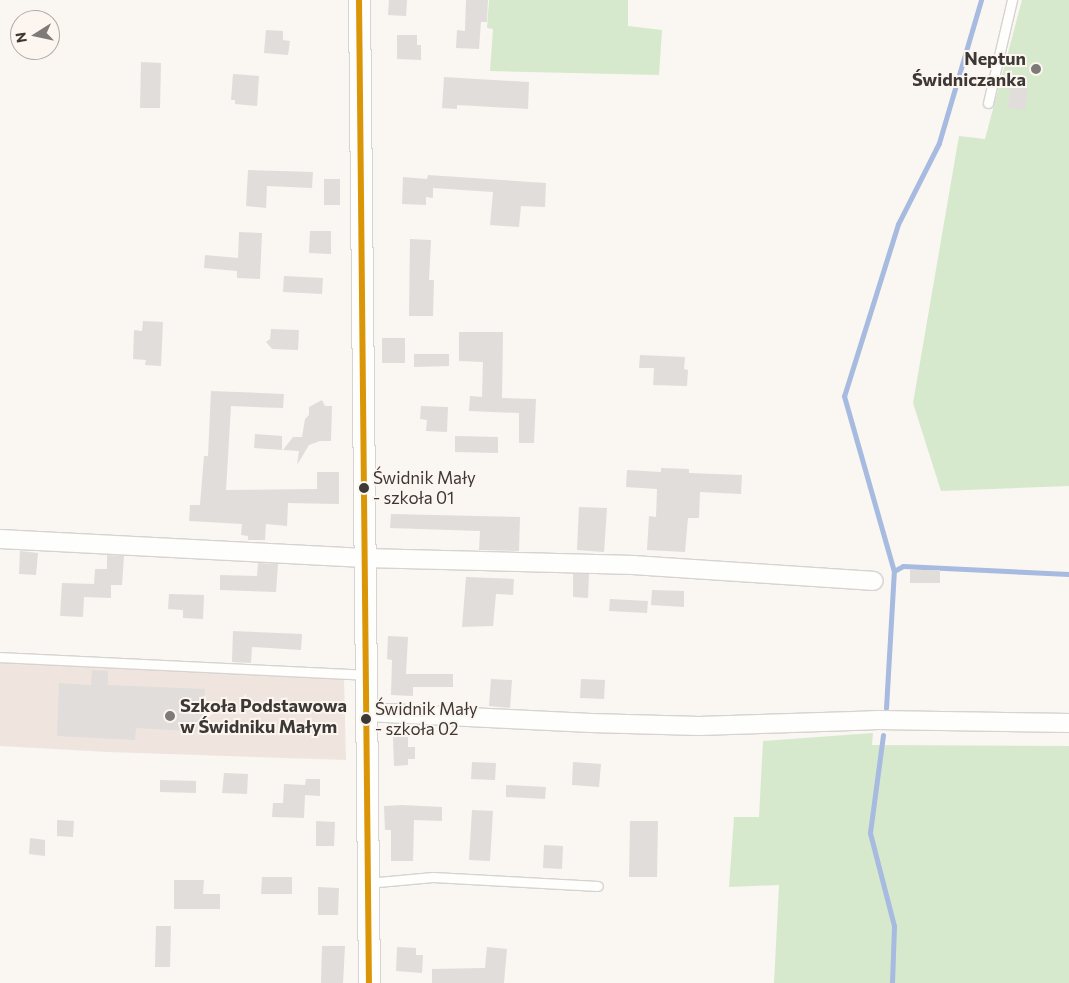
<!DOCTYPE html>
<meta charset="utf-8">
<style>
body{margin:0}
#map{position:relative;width:1069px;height:983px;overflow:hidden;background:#faf6f2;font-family:Commissioner,sans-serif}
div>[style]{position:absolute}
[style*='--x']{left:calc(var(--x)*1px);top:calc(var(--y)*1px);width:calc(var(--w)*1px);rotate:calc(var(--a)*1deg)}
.built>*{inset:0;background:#efe5de}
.green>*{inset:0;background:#d6e9cd}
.stream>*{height:5px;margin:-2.5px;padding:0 2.5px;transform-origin:2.5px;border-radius:2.5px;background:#a7bae0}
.building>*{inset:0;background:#e0dddb}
.roads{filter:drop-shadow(1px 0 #d6d3d0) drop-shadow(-1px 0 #d6d3d0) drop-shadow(0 1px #d6d3d0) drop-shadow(0 -1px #d6d3d0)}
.service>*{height:9px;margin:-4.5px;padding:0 4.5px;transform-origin:4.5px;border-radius:4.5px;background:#fefefd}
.minor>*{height:18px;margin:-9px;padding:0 9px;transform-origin:9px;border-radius:9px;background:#fefefd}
.tertiary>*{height:21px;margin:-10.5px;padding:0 10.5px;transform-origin:10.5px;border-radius:10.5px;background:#fefefd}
.bus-1>*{height:6px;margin:-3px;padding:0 3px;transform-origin:3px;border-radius:3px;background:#db9608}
.dots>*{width:14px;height:14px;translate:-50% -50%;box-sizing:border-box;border:2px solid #fdf5ef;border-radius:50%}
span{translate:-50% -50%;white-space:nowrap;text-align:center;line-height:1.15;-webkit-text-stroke:4px #fdf5ef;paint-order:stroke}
.bus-label{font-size:17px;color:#3b3836}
.left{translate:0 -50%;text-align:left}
.poi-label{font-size:18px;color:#3b3836;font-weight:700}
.right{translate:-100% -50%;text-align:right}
.north{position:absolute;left:10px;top:10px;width:50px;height:50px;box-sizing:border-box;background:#fdf5ef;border:1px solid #afa9a5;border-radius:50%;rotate:260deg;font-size:14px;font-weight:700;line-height:20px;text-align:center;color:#3b3836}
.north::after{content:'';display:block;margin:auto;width:18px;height:22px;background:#7e7a78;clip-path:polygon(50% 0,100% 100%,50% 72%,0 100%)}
</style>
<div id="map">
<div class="built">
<div style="clip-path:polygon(0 661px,344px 679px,346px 760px,108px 752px,0 746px)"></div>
</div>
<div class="green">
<div style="clip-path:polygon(489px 0,628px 0,628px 26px,662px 30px,659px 75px,490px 71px,493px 29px,487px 28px)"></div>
<div style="clip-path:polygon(1022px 0,1069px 0,1069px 486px,941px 491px,913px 403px,959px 136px,985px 139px)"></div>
<div style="clip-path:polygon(873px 733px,872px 745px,1069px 746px,1069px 983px,774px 983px,779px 885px,729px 887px,734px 817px,759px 817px,763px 741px)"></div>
</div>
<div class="stream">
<div style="--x:981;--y:0;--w:149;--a:106.4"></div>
<div style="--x:939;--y:143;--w:91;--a:116.8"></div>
<div style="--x:898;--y:224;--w:180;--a:107.4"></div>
<div style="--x:844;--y:396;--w:182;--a:74.1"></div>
<div style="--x:894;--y:571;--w:10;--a:-29"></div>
<div style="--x:903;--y:566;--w:166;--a:2.8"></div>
<div style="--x:886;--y:708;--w:137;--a:-86.7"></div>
<div style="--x:883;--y:735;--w:99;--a:97.6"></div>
<div style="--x:870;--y:833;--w:96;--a:75.5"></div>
<div style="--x:894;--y:926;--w:57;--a:92"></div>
</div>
<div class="building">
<div style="clip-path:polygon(389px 0,407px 0,406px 16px,388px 15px)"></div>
<div style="clip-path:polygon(466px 0,488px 0,487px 22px,481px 22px,479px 49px,456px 48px,457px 30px,465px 31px)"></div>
<div style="clip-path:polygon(266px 30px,283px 31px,283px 40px,290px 41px,288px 55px,264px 53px)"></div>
<div style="clip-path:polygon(397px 35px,417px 35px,417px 45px,421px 45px,421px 60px,397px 59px)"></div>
<div style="clip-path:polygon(141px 62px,161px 63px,160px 108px,140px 108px)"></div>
<div style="clip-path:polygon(233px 74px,259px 76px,257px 106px,235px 104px,235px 100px,231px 100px)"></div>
<div style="clip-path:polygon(444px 77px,529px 82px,528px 109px,457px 105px,457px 109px,442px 108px)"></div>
<div style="clip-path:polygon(1011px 80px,1028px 82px,1025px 110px,1008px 108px)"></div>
<div style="clip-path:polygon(248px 170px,313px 172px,312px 188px,267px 186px,266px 208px,246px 206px)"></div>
<div style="clip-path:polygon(428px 175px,546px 183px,545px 207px,521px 206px,519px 227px,490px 225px,493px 192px,433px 188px,433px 198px,426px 197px,426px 205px,402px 204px,403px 177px,427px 179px)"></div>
<div style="clip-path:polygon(324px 179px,340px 179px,340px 205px,324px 205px)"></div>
<div style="clip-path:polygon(310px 231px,331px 231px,331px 254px,309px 253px)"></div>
<div style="clip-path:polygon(239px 232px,262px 233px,260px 279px,237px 278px,237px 271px,204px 268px,205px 255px,238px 258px)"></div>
<div style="clip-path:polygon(410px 239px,431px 240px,429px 280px,434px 280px,433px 316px,409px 316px)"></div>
<div style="clip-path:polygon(284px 276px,323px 278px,322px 294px,283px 292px)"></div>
<div style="clip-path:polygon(143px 321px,163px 322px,161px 366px,145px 365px,146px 360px,133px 359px,134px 330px,142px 331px)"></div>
<div style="clip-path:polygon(271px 329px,299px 330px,298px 350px,272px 349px,266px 342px,270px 339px)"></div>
<div style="clip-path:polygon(459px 332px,503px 332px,502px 398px,536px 399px,534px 443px,519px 443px,519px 413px,469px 411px,470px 396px,482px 397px,483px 362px,459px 361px)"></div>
<div style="clip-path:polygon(382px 338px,405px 338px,405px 363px,382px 363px)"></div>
<div style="clip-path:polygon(414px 354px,449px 354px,449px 366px,414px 367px)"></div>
<div style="clip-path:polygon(640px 355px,685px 357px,684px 369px,688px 370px,687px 386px,653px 385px,654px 368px,639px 368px)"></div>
<div style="clip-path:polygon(211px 391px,284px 394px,283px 408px,231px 406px,226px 490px,317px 489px,317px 472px,339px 472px,339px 504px,288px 503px,287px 526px,266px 524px,265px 540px,248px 540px,248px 536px,241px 535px,242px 524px,189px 521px,190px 505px,200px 505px,204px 456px,208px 456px)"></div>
<div style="clip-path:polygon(322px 400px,325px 406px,332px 406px,331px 441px,320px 441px,309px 445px,297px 465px,299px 451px,283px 450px,293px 437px,302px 437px,305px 419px,309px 415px,309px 407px)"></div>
<div style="clip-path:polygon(421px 406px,448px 407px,447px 432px,426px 431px,427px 420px,420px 419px)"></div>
<div style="clip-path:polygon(255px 434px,282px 436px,282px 450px,254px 448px)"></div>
<div style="clip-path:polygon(455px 436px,498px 437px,498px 453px,455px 452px)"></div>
<div style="clip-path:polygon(661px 468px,689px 469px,689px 473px,742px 475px,741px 494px,700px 492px,699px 518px,688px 518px,685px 552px,647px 550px,649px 516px,656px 517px,657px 489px,626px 487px,627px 470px,661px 472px)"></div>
<div style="clip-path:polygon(579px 507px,607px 508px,604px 552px,577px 550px)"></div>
<div style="clip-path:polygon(391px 514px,520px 517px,519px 551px,479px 550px,480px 531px,390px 528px)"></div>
<div style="clip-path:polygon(20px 551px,38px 553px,36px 575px,19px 574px)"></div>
<div style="clip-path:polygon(107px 555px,124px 556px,122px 585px,111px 585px,111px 598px,84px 597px,83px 617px,60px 616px,62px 583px,94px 584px,95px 569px,107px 569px)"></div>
<div style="clip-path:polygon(258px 563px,278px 564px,276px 592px,220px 590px,220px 575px,257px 576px)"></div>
<div style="clip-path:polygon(910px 570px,940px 570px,940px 583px,910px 583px)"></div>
<div style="clip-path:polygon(573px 574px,589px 574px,588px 598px,573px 597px)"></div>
<div style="clip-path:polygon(466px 577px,514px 579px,513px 595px,496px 594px,493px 626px,462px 627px)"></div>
<div style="clip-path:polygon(652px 590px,684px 591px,684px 607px,651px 605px)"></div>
<div style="clip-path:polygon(169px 594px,204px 595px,203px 619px,183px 618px,183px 610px,168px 609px)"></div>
<div style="clip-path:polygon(610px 599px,648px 601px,647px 613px,609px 611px)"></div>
<div style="clip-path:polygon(233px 631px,302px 634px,301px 650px,252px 647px,251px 663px,232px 662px)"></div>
<div style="clip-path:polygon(388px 636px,408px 637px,406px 674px,453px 674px,453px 687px,413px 687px,413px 696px,391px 695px,392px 660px,387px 659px)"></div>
<div style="clip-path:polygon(92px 670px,108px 671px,108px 685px,205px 689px,203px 732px,136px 728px,135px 740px,57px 736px,59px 683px,91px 685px)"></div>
<div style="clip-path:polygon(491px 679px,512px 680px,510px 708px,489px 706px)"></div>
<div style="clip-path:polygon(581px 679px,605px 680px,604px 699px,580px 698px)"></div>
<div style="clip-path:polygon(393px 737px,408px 737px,408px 747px,415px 747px,415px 759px,408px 759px,408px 765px,394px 766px)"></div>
<div style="clip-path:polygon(472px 762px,496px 763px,495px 780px,471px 779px)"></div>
<div style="clip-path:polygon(573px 762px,601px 764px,599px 787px,572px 785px)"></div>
<div style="clip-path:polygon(224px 773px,248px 774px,247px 794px,222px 793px)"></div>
<div style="clip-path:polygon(306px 779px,320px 779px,320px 796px,305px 795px,304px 818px,272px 817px,273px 803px,283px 803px,284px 784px,305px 785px)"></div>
<div style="clip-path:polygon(160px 780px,196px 781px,196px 793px,160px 792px)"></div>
<div style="clip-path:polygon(506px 785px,546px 787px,545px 799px,506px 797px)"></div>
<div style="clip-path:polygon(402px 805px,442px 807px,442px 821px,414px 820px,413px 861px,391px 861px,391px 830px,385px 830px,384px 806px)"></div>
<div style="clip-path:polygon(472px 810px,493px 811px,490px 861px,469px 860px)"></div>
<div style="clip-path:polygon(57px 820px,74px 821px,73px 837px,57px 836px)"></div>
<div style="clip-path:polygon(316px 821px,335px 822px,334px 846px,316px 846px)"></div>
<div style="clip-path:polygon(630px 821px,658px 821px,657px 877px,629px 877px)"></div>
<div style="clip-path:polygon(30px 838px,45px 840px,45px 856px,29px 854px)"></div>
<div style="clip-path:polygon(544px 845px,563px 846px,562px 869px,543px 868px)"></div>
<div style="clip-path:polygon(262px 877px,292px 877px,292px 894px,261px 894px)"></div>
<div style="clip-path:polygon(174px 880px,204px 880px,203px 894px,220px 894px,220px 909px,174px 909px)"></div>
<div style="clip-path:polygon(318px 887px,339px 888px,338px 915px,318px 915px)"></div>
<div style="clip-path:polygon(156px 926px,171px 926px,170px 967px,155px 967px)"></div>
<div style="clip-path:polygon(322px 946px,345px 946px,343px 983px,321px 983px)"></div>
<div style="clip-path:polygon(397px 947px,416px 948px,416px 955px,423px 955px,422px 973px,396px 971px)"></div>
<div style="clip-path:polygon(487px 947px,507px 949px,504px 983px,432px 983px,432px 969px,485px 968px)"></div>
</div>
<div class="roads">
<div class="service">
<div style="--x:988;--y:103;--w:106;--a:-76.9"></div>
<div style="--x:0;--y:657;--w:366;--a:2.8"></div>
<div style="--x:367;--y:883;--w:66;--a:-5.2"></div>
<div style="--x:433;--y:877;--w:165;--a:3.1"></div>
</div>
<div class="minor">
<div style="--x:0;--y:539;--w:365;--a:3"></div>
<div style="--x:365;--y:558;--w:269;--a:1.5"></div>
<div style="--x:634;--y:565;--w:240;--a:3.8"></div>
<div style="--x:366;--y:712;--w:225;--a:2.8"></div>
<div style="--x:591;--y:723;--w:108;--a:1.6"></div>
<div style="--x:699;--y:726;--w:179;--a:-1.9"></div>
<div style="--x:878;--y:720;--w:191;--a:0.9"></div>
</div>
<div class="tertiary">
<div style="--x:359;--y:0;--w:983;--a:89.42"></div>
</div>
</div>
<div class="bus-1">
<div style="--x:359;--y:0;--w:983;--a:89.42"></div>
</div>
<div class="dots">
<div style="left:1036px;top:69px;background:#7e7a78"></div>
<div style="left:364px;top:488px;background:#3b3836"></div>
<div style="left:170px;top:716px;background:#7e7a78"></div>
<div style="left:366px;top:719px;background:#3b3836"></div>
</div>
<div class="bus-label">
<span class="left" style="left:373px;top:488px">Świdnik Mały<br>- szkoła 01</span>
<span class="left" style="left:375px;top:719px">Świdnik Mały<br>- szkoła 02</span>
</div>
<div class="poi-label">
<span class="right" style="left:1026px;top:69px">Neptun<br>Świdniczanka</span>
<span class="left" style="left:180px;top:716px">Szkoła Podstawowa<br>w Świdniku Małym</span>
</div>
<div class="north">N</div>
</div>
